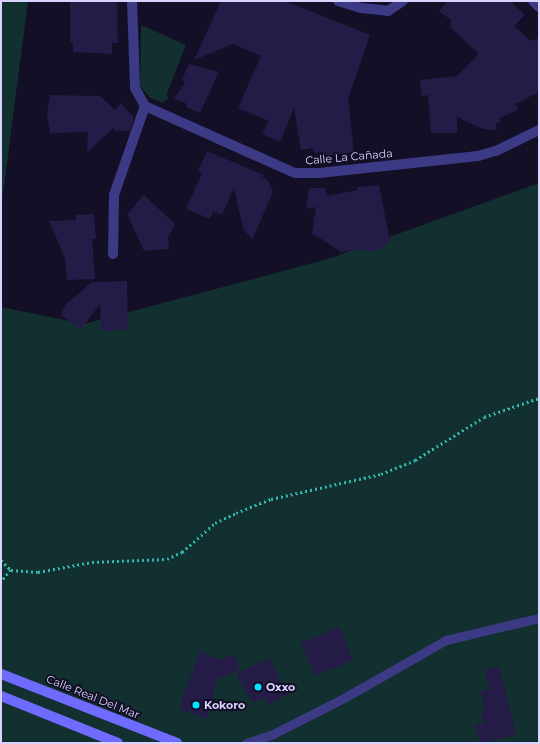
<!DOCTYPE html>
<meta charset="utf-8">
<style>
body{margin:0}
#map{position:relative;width:540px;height:744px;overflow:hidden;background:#130f26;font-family:Montserrat,sans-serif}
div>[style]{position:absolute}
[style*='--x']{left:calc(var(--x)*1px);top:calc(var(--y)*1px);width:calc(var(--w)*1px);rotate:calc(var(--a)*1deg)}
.green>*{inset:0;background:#12302f}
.building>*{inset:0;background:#241b47}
.path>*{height:2.5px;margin-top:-1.25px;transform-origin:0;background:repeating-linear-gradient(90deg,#2fb8b0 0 2px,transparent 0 5px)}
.lane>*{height:9px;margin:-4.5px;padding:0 4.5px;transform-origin:4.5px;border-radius:4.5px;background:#3d3a85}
.street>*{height:10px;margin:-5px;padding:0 5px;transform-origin:5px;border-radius:5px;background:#3d3a85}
.secondary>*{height:10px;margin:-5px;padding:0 5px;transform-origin:5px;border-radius:5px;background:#6f6bff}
.dots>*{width:11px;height:11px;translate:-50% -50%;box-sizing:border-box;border:2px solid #130f26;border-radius:50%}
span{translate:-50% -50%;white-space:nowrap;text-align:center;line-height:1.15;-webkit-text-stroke:4px #130f26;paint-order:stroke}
.street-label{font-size:11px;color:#d9d4ff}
.poi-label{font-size:11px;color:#d9d4ff;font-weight:700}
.left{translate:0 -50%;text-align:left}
.frame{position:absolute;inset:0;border:2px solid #d9d4ff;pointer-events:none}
</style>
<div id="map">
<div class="green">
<div style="clip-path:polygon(1px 1px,28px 1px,1px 209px)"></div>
<div style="clip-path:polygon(141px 25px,186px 45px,167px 93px,168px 99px,163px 103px,150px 98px,140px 86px)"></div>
<div style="clip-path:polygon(539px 183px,539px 743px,1px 743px,1px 307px,84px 324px,328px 259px)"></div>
</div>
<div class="building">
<div style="clip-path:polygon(70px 1px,117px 1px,118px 43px,112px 43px,112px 54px,73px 52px,73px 42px,70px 42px)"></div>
<div style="clip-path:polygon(221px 1px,285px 1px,370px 35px,348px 99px,354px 152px,321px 156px,321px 152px,314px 153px,313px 148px,301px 150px,294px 108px,280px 142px,262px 134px,269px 121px,238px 108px,261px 56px,233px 44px,194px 60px)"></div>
<div style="clip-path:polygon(448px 1px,510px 1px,525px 15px,514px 26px,531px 41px,539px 38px,539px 92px,515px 104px,519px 109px,500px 118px,501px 122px,496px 124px,497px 130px,483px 129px,457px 117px,457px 133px,431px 133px,428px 95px,422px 96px,420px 80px,457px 76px,479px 54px,451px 28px,451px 20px,439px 11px)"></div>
<div style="clip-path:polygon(189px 64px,219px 72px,200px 113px,186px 107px,187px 104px,174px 98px,185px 83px,182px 79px)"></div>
<div style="clip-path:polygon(50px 95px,100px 96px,115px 110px,121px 103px,134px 118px,130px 131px,116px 131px,113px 128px,87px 153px,88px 132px,50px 133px,47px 114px)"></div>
<div style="clip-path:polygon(207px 151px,264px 175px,262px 177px,267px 179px,273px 192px,252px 240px,243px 228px,234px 188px,222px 215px,213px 211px,210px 219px,186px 209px,202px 173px,198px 171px)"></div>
<div style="clip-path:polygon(379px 185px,390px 241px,383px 248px,369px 252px,359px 249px,341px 252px,312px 233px,316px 207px,306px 209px,309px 188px,325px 188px,327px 196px,357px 190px,357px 187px)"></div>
<div style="clip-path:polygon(144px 195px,175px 224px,168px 238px,169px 249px,144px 251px,127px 214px)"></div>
<div style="clip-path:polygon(94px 214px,96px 239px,92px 239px,95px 279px,67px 280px,65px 258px,49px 221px,76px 220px,76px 215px)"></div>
<div style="clip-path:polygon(127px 281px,128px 329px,101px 331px,100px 304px,81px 329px,61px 315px,65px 305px,92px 282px)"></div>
<div style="clip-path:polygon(339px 627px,353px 660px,315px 675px,301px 643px)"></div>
<div style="clip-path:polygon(200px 651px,218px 660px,234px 654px,240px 670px,218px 679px,206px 719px,179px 709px)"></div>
<div style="clip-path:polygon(269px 658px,288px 694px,268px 705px,265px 698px,252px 702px,236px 674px)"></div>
<div style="clip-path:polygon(499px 666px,516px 735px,480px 743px,475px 725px,484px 723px,481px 713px,484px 712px,482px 702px,484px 702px,481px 691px,490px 689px,485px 670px)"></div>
</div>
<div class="path">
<div style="--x:1;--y:560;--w:14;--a:45"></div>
<div style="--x:11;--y:570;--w:16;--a:130"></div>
<div style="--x:11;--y:570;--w:27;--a:4"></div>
<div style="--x:38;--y:572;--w:55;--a:-10.5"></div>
<div style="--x:92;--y:562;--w:75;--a:-2.3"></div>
<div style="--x:167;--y:559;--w:17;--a:-25"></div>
<div style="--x:182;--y:552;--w:44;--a:-41.3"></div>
<div style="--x:215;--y:523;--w:23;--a:-25"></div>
<div style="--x:236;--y:513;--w:38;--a:-22"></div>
<div style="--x:271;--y:499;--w:113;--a:-12.8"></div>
<div style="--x:381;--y:474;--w:37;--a:-22"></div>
<div style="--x:415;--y:460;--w:81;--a:-31.9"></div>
<div style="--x:484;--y:417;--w:58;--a:-19.1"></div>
</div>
<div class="lane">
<div style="--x:246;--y:743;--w:28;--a:-18"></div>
<div style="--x:273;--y:734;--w:80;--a:-26.9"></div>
<div style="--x:344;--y:698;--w:117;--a:-29.6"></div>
<div style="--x:446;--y:640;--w:96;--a:-13.3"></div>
</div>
<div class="street">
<div style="--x:132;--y:1;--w:87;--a:88"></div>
<div style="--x:135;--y:88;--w:21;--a:61"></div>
<div style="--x:338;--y:1;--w:24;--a:17"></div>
<div style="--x:361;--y:8;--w:27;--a:6"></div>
<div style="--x:388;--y:11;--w:18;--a:-34"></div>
<div style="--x:533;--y:1;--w:8;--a:45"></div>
<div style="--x:145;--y:106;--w:164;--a:24.1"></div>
<div style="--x:295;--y:173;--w:24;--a:0"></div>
<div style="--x:319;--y:173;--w:160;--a:-6.1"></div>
<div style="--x:478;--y:156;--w:19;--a:-16"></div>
<div style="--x:496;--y:151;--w:48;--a:-26"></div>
<div style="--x:113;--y:254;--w:59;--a:-89"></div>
<div style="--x:114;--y:195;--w:94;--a:-70.8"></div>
</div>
<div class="secondary">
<div style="--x:1;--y:674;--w:189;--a:21.4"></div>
<div style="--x:1;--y:696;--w:126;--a:21.9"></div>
</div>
<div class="dots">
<div style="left:258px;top:687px;background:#00e5ff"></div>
<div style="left:196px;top:705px;background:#00e5ff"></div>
</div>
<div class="street-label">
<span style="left:349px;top:157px;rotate:-5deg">Calle La Cañada</span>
<span style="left:93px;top:697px;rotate:22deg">Calle Real Del Mar</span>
</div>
<div class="poi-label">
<span class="left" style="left:266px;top:687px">Oxxo</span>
<span class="left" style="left:204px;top:705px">Kokoro</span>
</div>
<div class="frame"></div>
</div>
